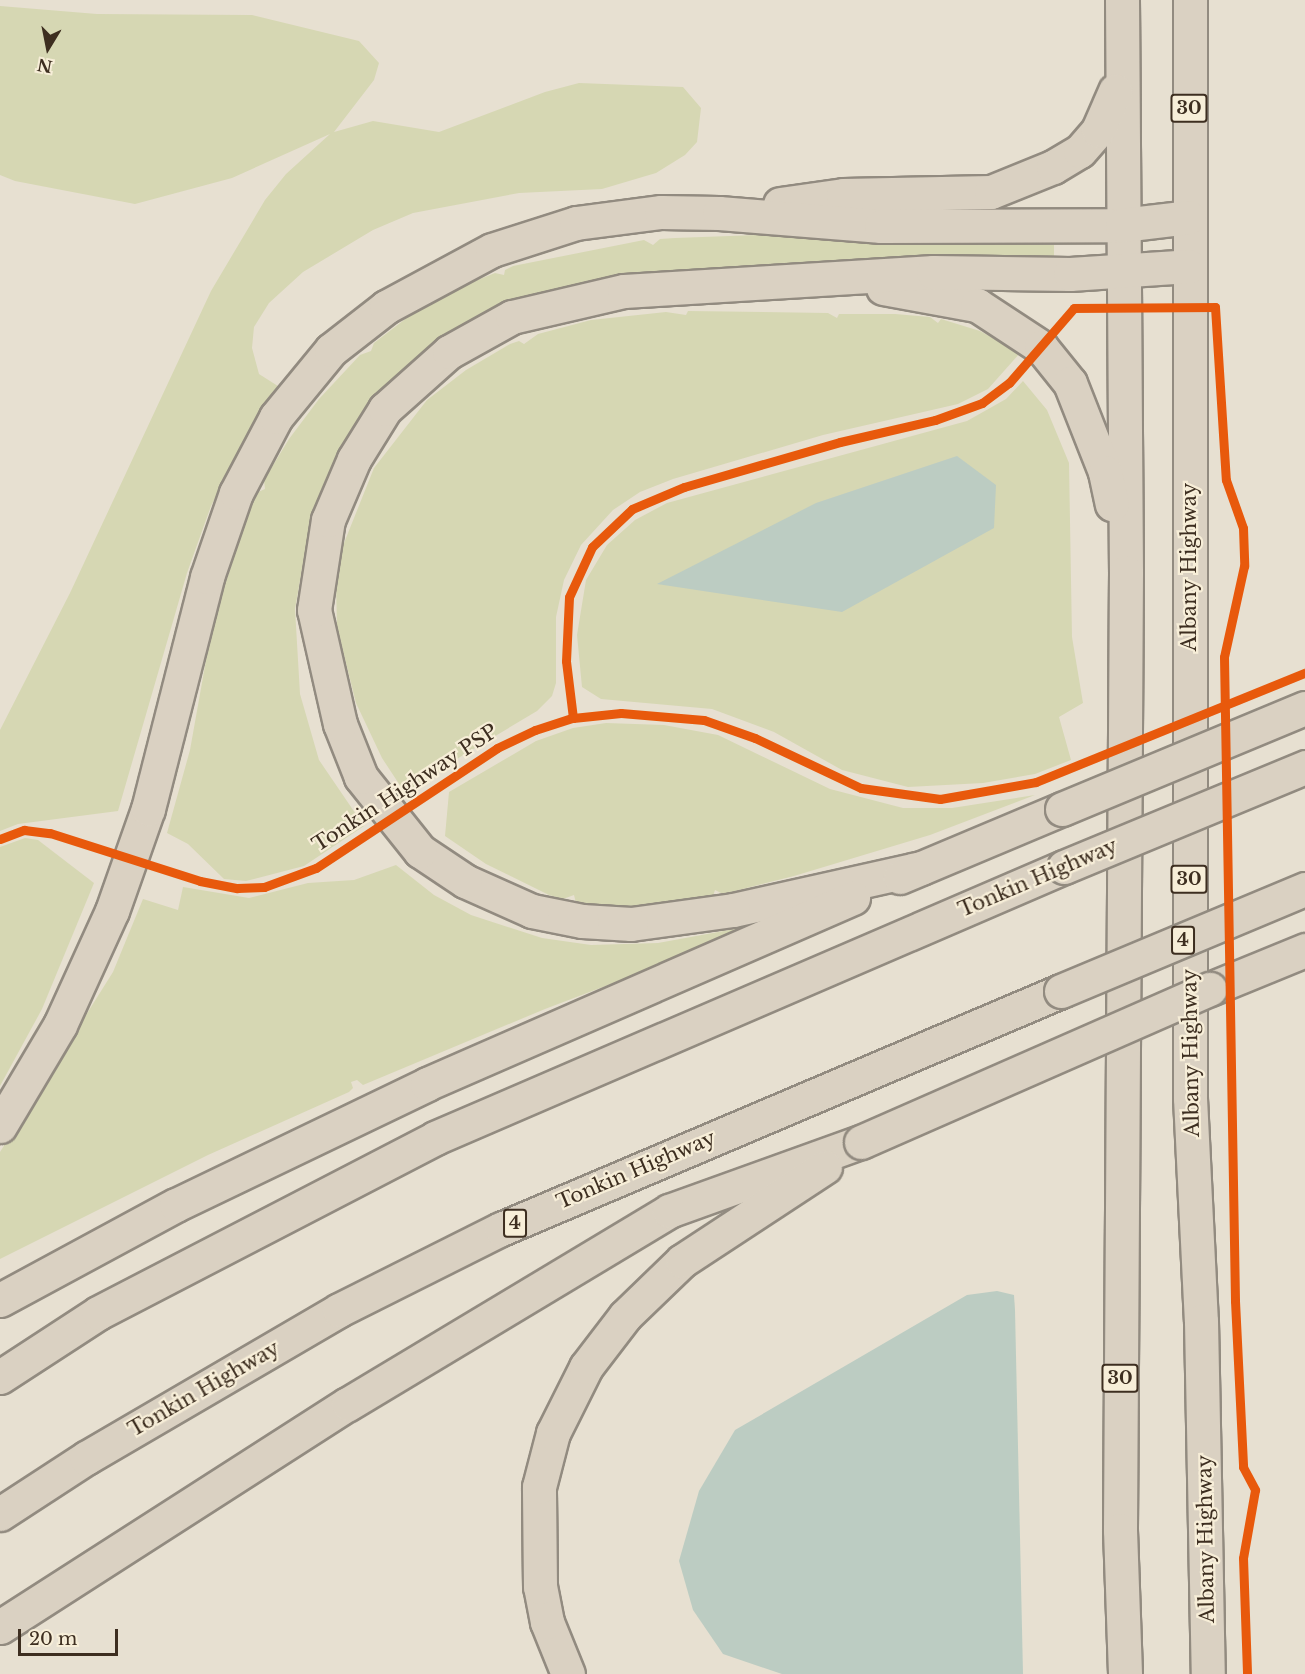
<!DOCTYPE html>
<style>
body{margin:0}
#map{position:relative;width:1305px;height:1674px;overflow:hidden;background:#e7e0d1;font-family:"Libre Baskerville",serif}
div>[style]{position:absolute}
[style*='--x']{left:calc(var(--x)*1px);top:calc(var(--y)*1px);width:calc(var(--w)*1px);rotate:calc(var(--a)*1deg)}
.green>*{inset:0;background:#d6d7b3}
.water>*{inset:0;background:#bcccc2}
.roads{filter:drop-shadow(2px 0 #928b80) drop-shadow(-2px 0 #928b80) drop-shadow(0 2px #928b80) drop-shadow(0 -2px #928b80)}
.highway>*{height:33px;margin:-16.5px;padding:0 16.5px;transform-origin:16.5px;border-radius:16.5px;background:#dad1c2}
.bridges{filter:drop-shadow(2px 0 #928b80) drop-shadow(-2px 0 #928b80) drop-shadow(0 2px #928b80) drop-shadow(0 -2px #928b80)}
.highway-bridge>*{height:33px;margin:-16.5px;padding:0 16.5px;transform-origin:16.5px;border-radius:16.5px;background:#dad1c2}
.cycleway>*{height:9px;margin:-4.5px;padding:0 4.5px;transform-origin:4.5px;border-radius:4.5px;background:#e8590c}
span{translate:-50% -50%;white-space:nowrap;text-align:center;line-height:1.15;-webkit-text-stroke:4.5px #f7eed8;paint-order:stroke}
.shield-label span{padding:2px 4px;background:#f7eed8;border:2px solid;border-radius:4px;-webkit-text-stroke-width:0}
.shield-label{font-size:18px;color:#3d2e20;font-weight:700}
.street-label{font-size:20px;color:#3d2e20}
.north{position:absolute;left:18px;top:18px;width:60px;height:60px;-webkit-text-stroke:4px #f7eed8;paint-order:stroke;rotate:190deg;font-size:16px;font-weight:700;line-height:24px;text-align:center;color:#3d2e20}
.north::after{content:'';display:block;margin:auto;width:21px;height:27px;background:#3d2e20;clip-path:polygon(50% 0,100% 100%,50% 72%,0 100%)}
.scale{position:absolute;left:18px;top:1629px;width:100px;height:27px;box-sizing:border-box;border:3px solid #3d2e20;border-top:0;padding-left:8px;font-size:18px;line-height:21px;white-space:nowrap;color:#3d2e20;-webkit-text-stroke:4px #f7eed8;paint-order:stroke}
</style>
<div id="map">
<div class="green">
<div style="clip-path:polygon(0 6px,97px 14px,252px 15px,359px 41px,379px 63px,374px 80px,334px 132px,373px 121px,439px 132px,545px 92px,579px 83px,683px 87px,701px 108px,697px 142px,685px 155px,656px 173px,602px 189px,519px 193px,413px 213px,373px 230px,303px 272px,269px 303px,254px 327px,252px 348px,259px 374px,281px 388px,252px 426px,211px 506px,187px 573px,118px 811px,18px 824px,0 831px,0 730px,70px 593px,211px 291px,265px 200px,286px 174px,330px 134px,232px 178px,135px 204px,15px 181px,0 175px)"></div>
<div style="clip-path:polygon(781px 234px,1054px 245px,1054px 260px,549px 293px,348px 439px,326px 478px,311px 518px,295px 609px,300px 694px,319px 760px,364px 826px,304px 866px,246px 881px,224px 879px,188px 844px,167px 833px,190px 750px,213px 621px,249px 512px,258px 492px,265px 489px,264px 480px,289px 439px,319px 399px,360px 355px,371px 351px,374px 343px,417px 310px,470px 283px,495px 273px,504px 275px,505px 270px,513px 266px,644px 240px,653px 245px,660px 239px,675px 238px)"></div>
<div style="clip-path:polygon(688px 311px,828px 313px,837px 318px,839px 314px,895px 314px,930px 317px,938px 323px,941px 319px,980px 331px,1020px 353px,988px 389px,958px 404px,823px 435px,673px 479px,640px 492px,613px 510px,581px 545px,564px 580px,556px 617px,556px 683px,552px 696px,537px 711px,460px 757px,407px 796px,382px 758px,356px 703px,337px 627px,336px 583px,342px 548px,374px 468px,427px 400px,466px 370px,510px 344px,519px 341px,524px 344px,538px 334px,591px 320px,666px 312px,686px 315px)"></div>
<div style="clip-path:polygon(1023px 381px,1047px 410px,1069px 463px,1072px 637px,1083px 703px,1059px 717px,1071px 760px,1035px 774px,983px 783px,908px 787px,842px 770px,774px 732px,712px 709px,601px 699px,582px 687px,577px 635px,586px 580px,607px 545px,635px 520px,667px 503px,967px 421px,1006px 399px)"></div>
<div style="clip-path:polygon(606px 723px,664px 725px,718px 735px,830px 789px,903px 808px,952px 808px,1035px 795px,930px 835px,794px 876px,723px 894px,715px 890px,713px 896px,686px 902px,642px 907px,585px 904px,576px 903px,574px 895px,563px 899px,549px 895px,486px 864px,445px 836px,449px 792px,536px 741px,573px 728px)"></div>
<div style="clip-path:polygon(25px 838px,38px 840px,94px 883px,42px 1009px,0 1086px,0 847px)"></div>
<div style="clip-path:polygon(396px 865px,434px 895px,471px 915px,542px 938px,591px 945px,658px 943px,740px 928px,742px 934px,545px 1009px,363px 1085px,357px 1080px,351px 1082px,353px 1088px,349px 1092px,208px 1155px,0 1259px,0 1152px,113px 972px,143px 899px,178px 910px,183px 887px,249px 898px,308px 883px,354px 880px)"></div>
</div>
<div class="water">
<div style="clip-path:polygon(957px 456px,996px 485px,994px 528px,842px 612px,657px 584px,816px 503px)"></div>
<div style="clip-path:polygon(997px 1291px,1014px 1295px,1015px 1310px,1023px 1674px,782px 1674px,723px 1654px,693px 1610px,679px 1561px,699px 1491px,735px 1430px,967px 1295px)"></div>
</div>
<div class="roads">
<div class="highway">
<div style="--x:1122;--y:0;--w:572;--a:89.6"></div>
<div style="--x:1126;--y:572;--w:958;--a:90.36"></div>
<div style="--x:1120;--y:1530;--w:144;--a:88"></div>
<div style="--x:1190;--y:0;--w:1098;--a:90"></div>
<div style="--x:1190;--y:1098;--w:223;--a:87.2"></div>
<div style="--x:1201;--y:1321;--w:353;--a:88.9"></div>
<div style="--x:780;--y:204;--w:64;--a:-8.1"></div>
<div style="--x:843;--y:195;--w:148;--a:-1.2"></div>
<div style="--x:991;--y:192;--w:67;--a:-22"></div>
<div style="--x:1053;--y:167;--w:31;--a:-31"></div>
<div style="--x:1080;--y:151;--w:28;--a:-49"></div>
<div style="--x:1098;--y:130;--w:43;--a:-66.4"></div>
<div style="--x:883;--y:288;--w:96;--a:10.3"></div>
<div style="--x:977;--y:305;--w:77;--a:33.3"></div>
<div style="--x:1041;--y:347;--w:46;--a:51.1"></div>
<div style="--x:1070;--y:383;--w:96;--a:68.5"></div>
<div style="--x:1105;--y:472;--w:33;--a:78"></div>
<div style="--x:921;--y:868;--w:193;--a:167.4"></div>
<div style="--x:733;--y:910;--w:103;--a:172.2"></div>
<div style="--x:631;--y:924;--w:49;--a:-176.5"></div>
<div style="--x:582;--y:921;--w:51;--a:-168.7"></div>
<div style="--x:532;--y:911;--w:73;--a:-155.9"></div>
<div style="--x:465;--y:881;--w:54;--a:-146.3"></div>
<div style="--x:420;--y:851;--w:95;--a:-128.6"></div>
<div style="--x:361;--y:777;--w:57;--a:-111.6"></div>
<div style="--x:340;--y:724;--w:117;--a:-102.8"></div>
<div style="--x:314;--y:610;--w:91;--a:-81.2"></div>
<div style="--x:328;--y:520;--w:66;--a:-66.9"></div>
<div style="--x:354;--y:459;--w:59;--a:-58.2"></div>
<div style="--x:385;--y:409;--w:86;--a:-41.7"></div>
<div style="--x:449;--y:352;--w:72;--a:-29.1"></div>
<div style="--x:512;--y:317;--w:115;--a:-13.1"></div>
<div style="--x:624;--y:291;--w:310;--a:-3.5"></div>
<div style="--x:933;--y:272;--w:137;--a:0.8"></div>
<div style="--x:1070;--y:274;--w:119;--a:-3.8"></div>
<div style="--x:900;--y:877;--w:176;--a:-22.8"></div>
<div style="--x:1210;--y:989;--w:103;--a:-22.3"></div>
<div style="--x:0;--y:1126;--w:117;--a:-59.3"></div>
<div style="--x:60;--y:1025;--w:125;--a:-65.5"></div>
<div style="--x:112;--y:911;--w:108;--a:-70.6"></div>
<div style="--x:148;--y:809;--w:239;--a:-75.7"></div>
<div style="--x:207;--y:577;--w:89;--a:-71"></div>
<div style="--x:236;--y:493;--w:86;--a:-62.2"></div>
<div style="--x:276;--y:417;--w:87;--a:-50.6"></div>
<div style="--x:331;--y:350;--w:70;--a:-38"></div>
<div style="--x:386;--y:307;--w:120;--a:-28.3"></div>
<div style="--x:492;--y:250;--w:88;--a:-17.8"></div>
<div style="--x:576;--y:223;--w:86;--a:-7.4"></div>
<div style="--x:661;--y:212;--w:58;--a:1"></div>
<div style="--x:719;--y:213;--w:163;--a:4.6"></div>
<div style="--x:881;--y:226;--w:241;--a:-0.2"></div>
<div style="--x:1122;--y:225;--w:67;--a:-6.8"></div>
<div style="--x:0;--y:1300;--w:200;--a:-28.4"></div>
<div style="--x:176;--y:1205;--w:279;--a:-25.7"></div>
<div style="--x:427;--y:1084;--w:465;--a:-23.6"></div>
<div style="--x:0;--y:1377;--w:117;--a:-33.1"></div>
<div style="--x:98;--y:1313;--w:380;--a:-27.4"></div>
<div style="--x:435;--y:1138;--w:685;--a:-23.31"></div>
<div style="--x:0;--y:1514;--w:103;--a:-33.1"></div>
<div style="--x:86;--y:1458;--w:293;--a:-30.3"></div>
<div style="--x:339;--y:1310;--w:181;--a:-26.6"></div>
<div style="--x:501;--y:1229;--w:608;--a:-23.03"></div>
<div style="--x:0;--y:1627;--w:413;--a:-32.7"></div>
<div style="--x:348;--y:1404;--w:375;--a:-31"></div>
<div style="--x:669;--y:1211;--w:204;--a:-19.8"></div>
<div style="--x:568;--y:1674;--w:56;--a:-112"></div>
<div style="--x:547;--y:1622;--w:36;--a:-101"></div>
<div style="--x:540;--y:1587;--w:100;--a:-90.6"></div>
<div style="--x:539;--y:1487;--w:56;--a:-75.5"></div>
<div style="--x:553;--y:1433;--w:74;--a:-63.4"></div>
<div style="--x:586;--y:1367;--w:64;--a:-52.6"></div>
<div style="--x:625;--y:1316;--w:79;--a:-44"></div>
<div style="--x:682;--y:1261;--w:171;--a:-33.3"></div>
</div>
</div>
<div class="bridges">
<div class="highway-bridge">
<div style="--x:1062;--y:809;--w:263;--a:-22.6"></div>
<div style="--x:1064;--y:867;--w:261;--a:-22.5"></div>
<div style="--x:1061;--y:991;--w:264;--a:-22.7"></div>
<div style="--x:861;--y:1142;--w:381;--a:-23.7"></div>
</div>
</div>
<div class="cycleway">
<div style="--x:573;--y:718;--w:57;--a:-97"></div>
<div style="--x:566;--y:661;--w:64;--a:-87.3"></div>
<div style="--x:569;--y:597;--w:55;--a:-65.3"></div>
<div style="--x:592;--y:547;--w:55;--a:-43.5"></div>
<div style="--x:632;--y:509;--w:56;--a:-22.9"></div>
<div style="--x:684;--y:487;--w:162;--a:-16.1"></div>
<div style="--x:840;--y:442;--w:98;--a:-13"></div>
<div style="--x:935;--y:420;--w:50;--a:-19.9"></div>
<div style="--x:982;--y:403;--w:34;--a:-37"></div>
<div style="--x:1009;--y:383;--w:99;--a:-49.1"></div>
<div style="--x:1074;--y:308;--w:141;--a:-0.4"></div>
<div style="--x:1215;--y:307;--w:173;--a:86.4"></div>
<div style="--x:1226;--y:480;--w:51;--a:70.5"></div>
<div style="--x:1243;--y:528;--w:38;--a:88"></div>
<div style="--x:1244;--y:566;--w:93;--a:102.4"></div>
<div style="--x:1224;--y:657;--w:644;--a:89.02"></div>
<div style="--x:1235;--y:1301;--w:166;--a:87.2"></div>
<div style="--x:1243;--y:1467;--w:26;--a:62"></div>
<div style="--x:1255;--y:1490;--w:69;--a:100"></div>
<div style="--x:1243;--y:1558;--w:116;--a:88"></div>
<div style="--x:0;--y:839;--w:26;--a:-21"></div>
<div style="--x:24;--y:830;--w:26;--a:7"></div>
<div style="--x:50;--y:833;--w:157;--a:17.7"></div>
<div style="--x:200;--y:881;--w:38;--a:11"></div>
<div style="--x:237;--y:888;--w:27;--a:-2"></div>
<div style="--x:264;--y:887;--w:55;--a:-20.1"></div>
<div style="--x:316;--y:868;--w:217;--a:-33.5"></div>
<div style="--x:497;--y:748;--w:42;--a:-25.3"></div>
<div style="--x:535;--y:730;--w:40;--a:-18"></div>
<div style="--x:573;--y:718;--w:48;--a:-5.9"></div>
<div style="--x:621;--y:713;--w:83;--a:4.8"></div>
<div style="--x:704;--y:720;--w:54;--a:19.4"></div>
<div style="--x:755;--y:738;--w:117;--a:25.3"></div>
<div style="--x:861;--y:788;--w:80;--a:7.9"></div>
<div style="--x:940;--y:799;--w:97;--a:-10"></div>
<div style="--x:1036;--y:782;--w:290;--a:-22.1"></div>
</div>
<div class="shield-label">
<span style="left:1189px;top:108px">30</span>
<span style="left:1189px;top:879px">30</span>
<span style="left:1183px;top:940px">4</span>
<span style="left:515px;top:1223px">4</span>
<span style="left:1120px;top:1378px">30</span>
</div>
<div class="street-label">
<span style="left:1189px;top:567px;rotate:-90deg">Albany Highway</span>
<span style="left:405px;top:788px;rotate:-33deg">Tonkin Highway PSP</span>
<span style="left:1038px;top:878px;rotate:-23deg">Tonkin Highway</span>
<span style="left:1191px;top:1053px;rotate:-91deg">Albany Highway</span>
<span style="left:636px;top:1170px;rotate:-23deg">Tonkin Highway</span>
<span style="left:204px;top:1389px;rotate:-30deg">Tonkin Highway</span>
<span style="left:1206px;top:1539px;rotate:-91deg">Albany Highway</span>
</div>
<div class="north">N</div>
<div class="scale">20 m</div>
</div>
